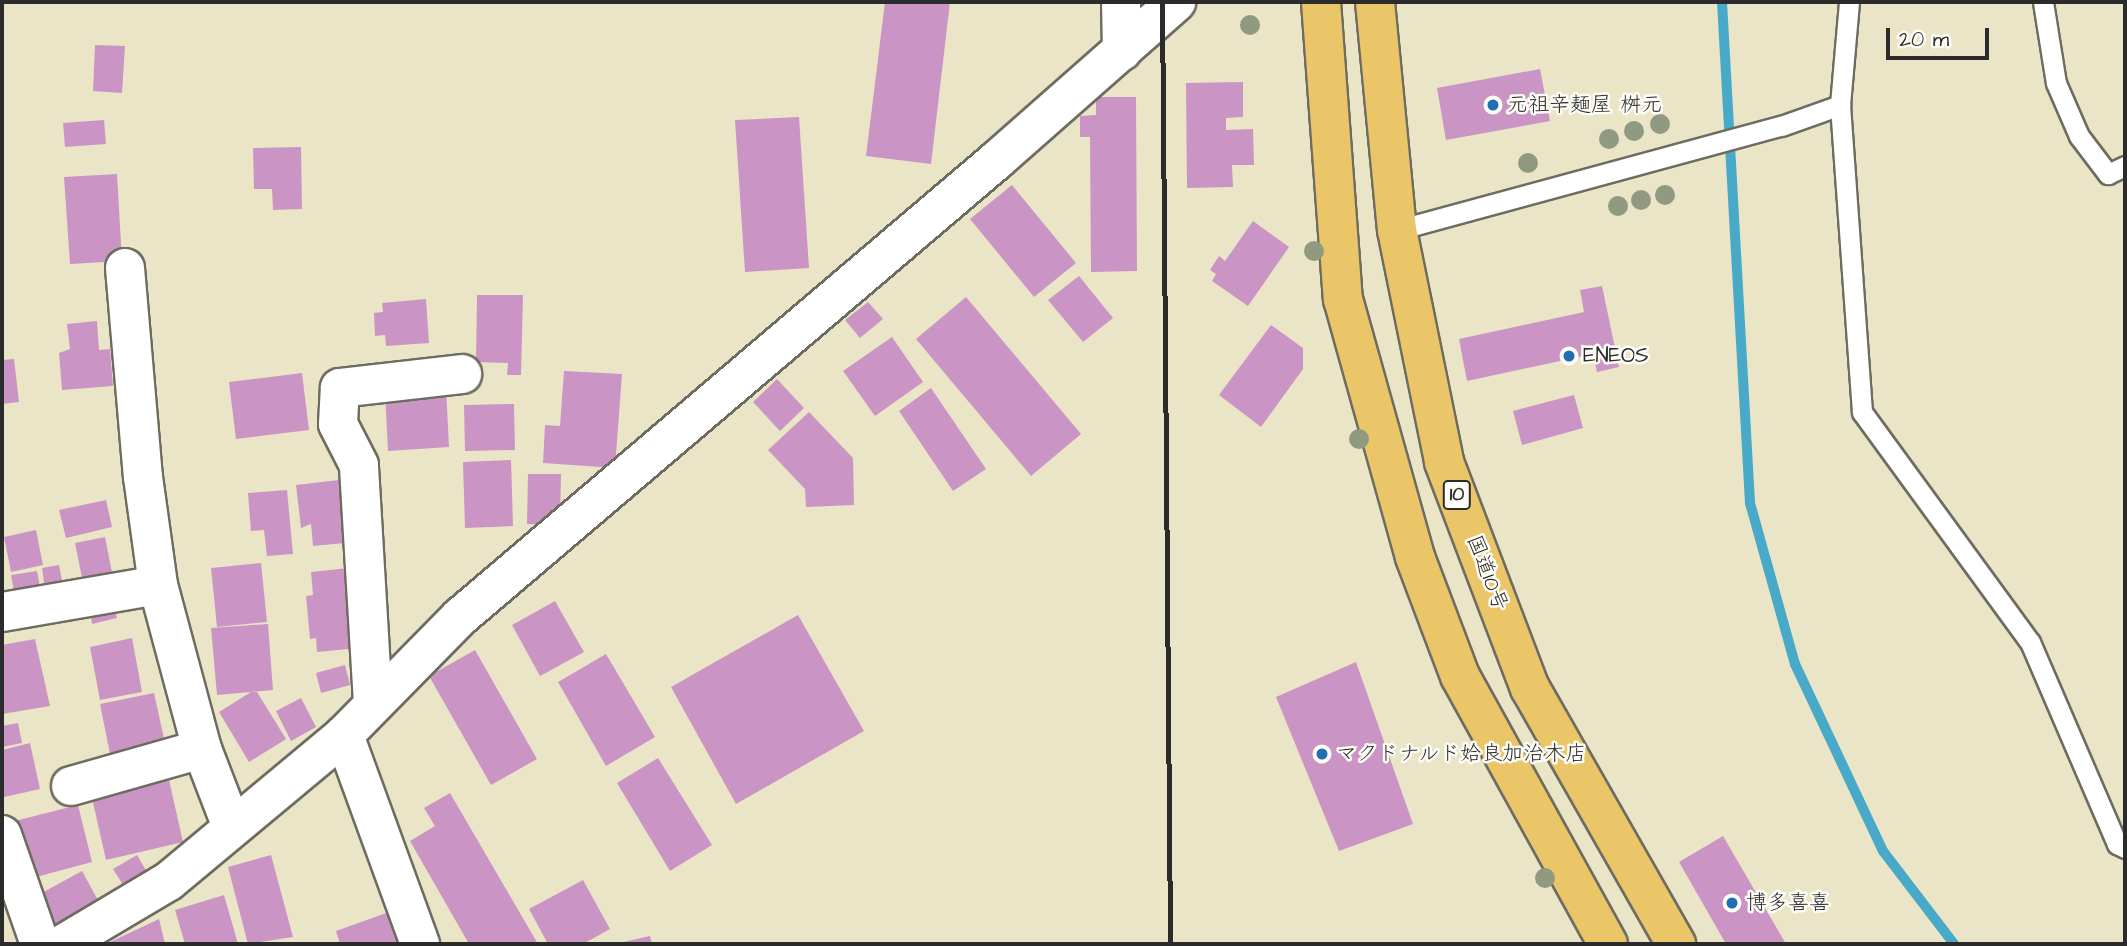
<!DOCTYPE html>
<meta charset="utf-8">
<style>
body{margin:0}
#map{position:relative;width:2127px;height:946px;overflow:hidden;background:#eae5c6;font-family:"Architects Daughter","Klee One",sans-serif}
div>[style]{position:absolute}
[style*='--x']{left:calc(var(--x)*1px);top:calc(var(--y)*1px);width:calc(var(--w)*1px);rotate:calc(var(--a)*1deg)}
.stream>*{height:10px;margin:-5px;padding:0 5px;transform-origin:5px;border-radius:5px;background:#49a9c8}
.building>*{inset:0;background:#ca95c5}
.roads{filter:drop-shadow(2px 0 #6e6c61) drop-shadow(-2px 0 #6e6c61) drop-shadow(0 2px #6e6c61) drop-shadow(0 -2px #6e6c61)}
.service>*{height:19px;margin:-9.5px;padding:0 9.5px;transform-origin:9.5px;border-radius:9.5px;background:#fff}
.minor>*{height:38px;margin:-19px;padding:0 19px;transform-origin:19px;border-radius:19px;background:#fff}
.trunk>*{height:38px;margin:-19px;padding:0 19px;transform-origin:19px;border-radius:19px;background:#ebc669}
.rail>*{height:5px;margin:-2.5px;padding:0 2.5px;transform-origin:2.5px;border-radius:2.5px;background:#2b2b2b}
.trees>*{width:20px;height:20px;margin:-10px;border-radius:50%;background:#8f9a81}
.dots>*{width:19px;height:19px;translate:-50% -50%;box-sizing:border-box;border:4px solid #fdfcf7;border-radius:50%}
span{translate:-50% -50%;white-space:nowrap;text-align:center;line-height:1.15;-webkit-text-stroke:5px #fdfcf7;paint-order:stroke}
.shield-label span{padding:2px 5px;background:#fdfcf7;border:2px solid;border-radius:5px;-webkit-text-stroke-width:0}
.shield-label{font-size:19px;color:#2b2b2b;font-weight:700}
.poi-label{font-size:21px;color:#2b2b2b}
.left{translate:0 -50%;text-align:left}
.street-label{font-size:21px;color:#2b2b2b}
.frame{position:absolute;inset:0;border:4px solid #2b2b2b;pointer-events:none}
.scale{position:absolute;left:1886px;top:28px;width:103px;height:32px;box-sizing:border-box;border:4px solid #2b2b2b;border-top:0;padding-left:9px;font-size:21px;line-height:24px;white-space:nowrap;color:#2b2b2b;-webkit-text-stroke:5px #fdfcf7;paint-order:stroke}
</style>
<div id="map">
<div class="stream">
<div style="--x:1722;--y:2;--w:502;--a:86.8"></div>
<div style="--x:1750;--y:503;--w:167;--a:74.4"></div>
<div style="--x:1795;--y:664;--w:207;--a:64.8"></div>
<div style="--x:1883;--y:851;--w:117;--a:52.6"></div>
</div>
<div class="building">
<div style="clip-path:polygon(885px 2px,950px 2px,931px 164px,866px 156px)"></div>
<div style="clip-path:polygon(95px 45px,125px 46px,122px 93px,93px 91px)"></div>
<div style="clip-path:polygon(1540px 69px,1550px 121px,1446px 140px,1437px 88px)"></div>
<div style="clip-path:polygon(1243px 82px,1243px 117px,1226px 118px,1226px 130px,1253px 129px,1254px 165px,1232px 165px,1233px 187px,1187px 188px,1186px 83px)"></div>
<div style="clip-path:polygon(1096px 97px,1136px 97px,1137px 271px,1091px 272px,1090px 137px,1080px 137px,1080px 116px,1096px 115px)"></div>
<div style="clip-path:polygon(799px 117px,809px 268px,745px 272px,735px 120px)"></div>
<div style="clip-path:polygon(104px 120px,106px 144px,65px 147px,63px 123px)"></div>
<div style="clip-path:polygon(301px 147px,302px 209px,273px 210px,272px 189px,254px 189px,253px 148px)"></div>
<div style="clip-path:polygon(117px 174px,122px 261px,70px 264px,64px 177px)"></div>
<div style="clip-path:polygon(1012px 185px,1076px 263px,1034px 297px,970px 219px)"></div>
<div style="clip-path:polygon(1253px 221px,1289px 247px,1248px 306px,1212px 281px,1216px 274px,1210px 270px,1219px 256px,1225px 261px)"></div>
<div style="clip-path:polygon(1079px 276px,1113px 318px,1083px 342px,1048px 300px)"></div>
<div style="clip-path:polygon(1602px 286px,1619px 367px,1597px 372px,1593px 354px,1467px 381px,1459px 339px,1584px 312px,1580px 290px)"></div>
<div style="clip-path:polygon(477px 295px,523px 295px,521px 375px,507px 375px,508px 363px,476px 362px)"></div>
<div style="clip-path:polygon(966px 297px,1081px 434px,1031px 476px,916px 339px)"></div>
<div style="clip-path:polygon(426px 299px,429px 343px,386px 346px,385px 335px,375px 336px,374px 313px,383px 312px,382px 303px)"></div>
<div style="clip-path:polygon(868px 302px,883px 319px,860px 338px,845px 320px)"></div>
<div style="clip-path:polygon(97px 321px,99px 350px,110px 349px,113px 386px,62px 390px,59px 353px,70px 349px,67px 324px)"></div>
<div style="clip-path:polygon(1271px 325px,1303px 348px,1303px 369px,1261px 427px,1219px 395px)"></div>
<div style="clip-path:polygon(892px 337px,923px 382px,875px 416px,843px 371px)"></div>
<div style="clip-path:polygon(14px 359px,19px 402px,2px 404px,2px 360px)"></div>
<div style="clip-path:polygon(564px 371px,622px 374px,615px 468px,543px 463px,545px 425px,560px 426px)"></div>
<div style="clip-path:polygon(302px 373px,309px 430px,236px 439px,229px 382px)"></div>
<div style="clip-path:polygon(777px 379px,804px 408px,780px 431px,753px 402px)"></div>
<div style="clip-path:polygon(446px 388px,449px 447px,388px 451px,385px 392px)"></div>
<div style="clip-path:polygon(931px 388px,986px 469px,953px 491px,899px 411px)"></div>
<div style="clip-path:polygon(1574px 395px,1583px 428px,1522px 445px,1513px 411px)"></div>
<div style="clip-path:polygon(514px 404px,515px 450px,465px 451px,464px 405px)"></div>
<div style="clip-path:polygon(809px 412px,853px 458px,854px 505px,806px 507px,805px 489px,768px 450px)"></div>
<div style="clip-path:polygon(511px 460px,513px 526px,465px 528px,463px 462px)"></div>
<div style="clip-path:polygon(528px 474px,561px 474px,560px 525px,527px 524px)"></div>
<div style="clip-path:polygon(339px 480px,345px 543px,313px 546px,311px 524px,301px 528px,296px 485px)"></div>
<div style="clip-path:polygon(287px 490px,293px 554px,267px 556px,264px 530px,251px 531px,248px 493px)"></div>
<div style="clip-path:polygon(106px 500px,112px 527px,66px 538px,59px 510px)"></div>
<div style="clip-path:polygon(36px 530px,43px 565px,11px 572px,4px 537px)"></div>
<div style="clip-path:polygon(105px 537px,114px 583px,84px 588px,75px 543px)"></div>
<div style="clip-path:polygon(261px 563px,267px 622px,217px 627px,211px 568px)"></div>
<div style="clip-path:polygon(59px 565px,63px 586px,45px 589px,42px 568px)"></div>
<div style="clip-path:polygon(349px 568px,358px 648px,317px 652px,316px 638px,310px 639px,306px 596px,313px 595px,311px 572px)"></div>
<div style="clip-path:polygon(37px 571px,40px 587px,14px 591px,11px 575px)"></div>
<div style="clip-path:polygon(555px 601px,584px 652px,540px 676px,512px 625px)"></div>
<div style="clip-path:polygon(114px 606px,117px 618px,92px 624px,90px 611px)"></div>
<div style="clip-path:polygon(798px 615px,864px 731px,736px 804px,671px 687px)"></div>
<div style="clip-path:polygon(268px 624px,273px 690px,217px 695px,211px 628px)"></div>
<div style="clip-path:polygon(132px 638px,142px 692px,100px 700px,90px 647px)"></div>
<div style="clip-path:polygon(35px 639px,50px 706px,2px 714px,2px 645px)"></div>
<div style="clip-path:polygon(475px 650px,537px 759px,491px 785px,429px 676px)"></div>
<div style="clip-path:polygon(606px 654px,655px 737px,606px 766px,558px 682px)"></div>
<div style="clip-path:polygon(1356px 662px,1413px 824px,1339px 851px,1276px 697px)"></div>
<div style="clip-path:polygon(345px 665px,350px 685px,321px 693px,316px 673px)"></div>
<div style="clip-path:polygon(251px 692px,257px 692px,286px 739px,249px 762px,219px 712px)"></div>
<div style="clip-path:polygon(154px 693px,167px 752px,112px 764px,100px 704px)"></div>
<div style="clip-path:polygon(301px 698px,316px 727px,291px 741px,276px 711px)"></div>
<div style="clip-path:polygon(18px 723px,22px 743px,2px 747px,2px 726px)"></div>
<div style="clip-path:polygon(30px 743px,40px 789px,4px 797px,2px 750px)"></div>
<div style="clip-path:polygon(658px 758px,712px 845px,670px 871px,617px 783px)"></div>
<div style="clip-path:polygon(169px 780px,183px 842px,106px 860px,92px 798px)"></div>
<div style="clip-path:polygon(450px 793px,538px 944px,469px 944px,410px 841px,435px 826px,424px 808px)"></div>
<div style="clip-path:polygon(78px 805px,92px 862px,25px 880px,11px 822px)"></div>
<div style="clip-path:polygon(1723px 836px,1786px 944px,1726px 944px,1679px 862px)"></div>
<div style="clip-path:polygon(137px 855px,150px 877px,127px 891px,113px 869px)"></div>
<div style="clip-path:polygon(271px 855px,293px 937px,248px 944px,228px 867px)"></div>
<div style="clip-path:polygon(82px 871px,105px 913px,52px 942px,29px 900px)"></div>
<div style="clip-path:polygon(583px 880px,610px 929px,583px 944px,548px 944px,529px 909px)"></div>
<div style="clip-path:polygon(224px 895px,238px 944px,185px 944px,175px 910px)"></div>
<div style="clip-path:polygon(392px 911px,404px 944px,340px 944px,336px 931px)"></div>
<div style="clip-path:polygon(159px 919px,165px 944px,106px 944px)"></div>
<div style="clip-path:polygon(650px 936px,652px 944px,619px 944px,619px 943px)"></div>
</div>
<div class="roads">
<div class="service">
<div style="--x:1849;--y:2;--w:103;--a:95"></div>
<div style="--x:1840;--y:105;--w:308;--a:85.9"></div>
<div style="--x:1862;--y:412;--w:285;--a:53.9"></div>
<div style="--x:2030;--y:642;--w:220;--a:66.7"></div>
<div style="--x:2117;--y:844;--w:9;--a:27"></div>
<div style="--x:2043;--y:2;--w:82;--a:80.9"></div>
<div style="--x:2056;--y:83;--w:58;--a:66.5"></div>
<div style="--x:2079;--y:136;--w:48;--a:52.7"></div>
<div style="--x:2108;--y:174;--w:19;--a:-25"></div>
<div style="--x:1397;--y:230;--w:398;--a:-15.2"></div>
<div style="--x:1781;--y:126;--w:63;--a:-19.6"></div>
</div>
<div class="minor">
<div style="--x:1121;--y:2;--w:49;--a:88.8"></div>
<div style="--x:125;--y:268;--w:210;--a:85.1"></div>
<div style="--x:143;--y:477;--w:109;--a:82.1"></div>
<div style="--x:158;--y:585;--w:170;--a:75"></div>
<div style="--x:202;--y:749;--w:84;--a:69"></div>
<div style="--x:2;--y:612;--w:158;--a:-9.8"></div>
<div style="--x:373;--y:703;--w:238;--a:-93.4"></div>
<div style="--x:359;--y:465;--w:46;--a:-117.1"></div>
<div style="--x:338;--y:424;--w:36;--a:-87"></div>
<div style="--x:340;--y:388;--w:123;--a:-6.5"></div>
<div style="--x:344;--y:735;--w:222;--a:70"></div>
<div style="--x:71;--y:786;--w:136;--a:-15.8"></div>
<div style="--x:2;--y:835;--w:115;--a:70.8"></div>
<div style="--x:63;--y:944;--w:123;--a:-30.7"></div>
<div style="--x:169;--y:881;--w:228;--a:-39.8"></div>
<div style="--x:344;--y:735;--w:165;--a:-45.5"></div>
<div style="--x:460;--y:617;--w:705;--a:-40.4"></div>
<div style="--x:997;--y:160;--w:239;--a:-41.4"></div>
</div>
<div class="trunk">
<div style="--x:1321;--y:2;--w:298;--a:85.8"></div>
<div style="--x:1343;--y:299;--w:268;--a:74.4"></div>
<div style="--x:1415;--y:557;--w:127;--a:69.3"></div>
<div style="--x:1460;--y:676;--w:306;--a:61.1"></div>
<div style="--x:1375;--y:2;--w:229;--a:84.5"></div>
<div style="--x:1397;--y:230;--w:237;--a:78.5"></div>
<div style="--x:1444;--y:462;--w:242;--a:69.2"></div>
<div style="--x:1530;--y:688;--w:295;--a:60.3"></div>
</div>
</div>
<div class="rail">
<div style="--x:1162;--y:2;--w:942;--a:89.51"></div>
</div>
<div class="trees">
<div style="left:1250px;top:25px"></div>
<div style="left:1660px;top:124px"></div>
<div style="left:1634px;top:131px"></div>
<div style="left:1609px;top:139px"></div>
<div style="left:1528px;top:163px"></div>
<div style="left:1665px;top:195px"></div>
<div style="left:1641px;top:200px"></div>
<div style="left:1618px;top:206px"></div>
<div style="left:1314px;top:251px"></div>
<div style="left:1359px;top:439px"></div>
<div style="left:1545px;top:878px"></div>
</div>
<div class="dots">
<div style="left:1493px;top:105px;background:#1f6fb2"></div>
<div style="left:1569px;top:356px;background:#1f6fb2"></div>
<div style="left:1322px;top:754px;background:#1f6fb2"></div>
<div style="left:1732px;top:903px;background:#1f6fb2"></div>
</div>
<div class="shield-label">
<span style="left:1457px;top:495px">10</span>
</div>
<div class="poi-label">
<span class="left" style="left:1507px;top:105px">元祖辛麺屋 桝元</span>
<span class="left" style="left:1583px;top:356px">ENEOS</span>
<span class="left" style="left:1336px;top:754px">マクドナルド姶良加治木店</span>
<span class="left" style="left:1746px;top:903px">博多喜喜</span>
</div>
<div class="street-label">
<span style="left:1487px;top:573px;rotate:69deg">国道10号</span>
</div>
<div class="frame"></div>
<div class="scale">20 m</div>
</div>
